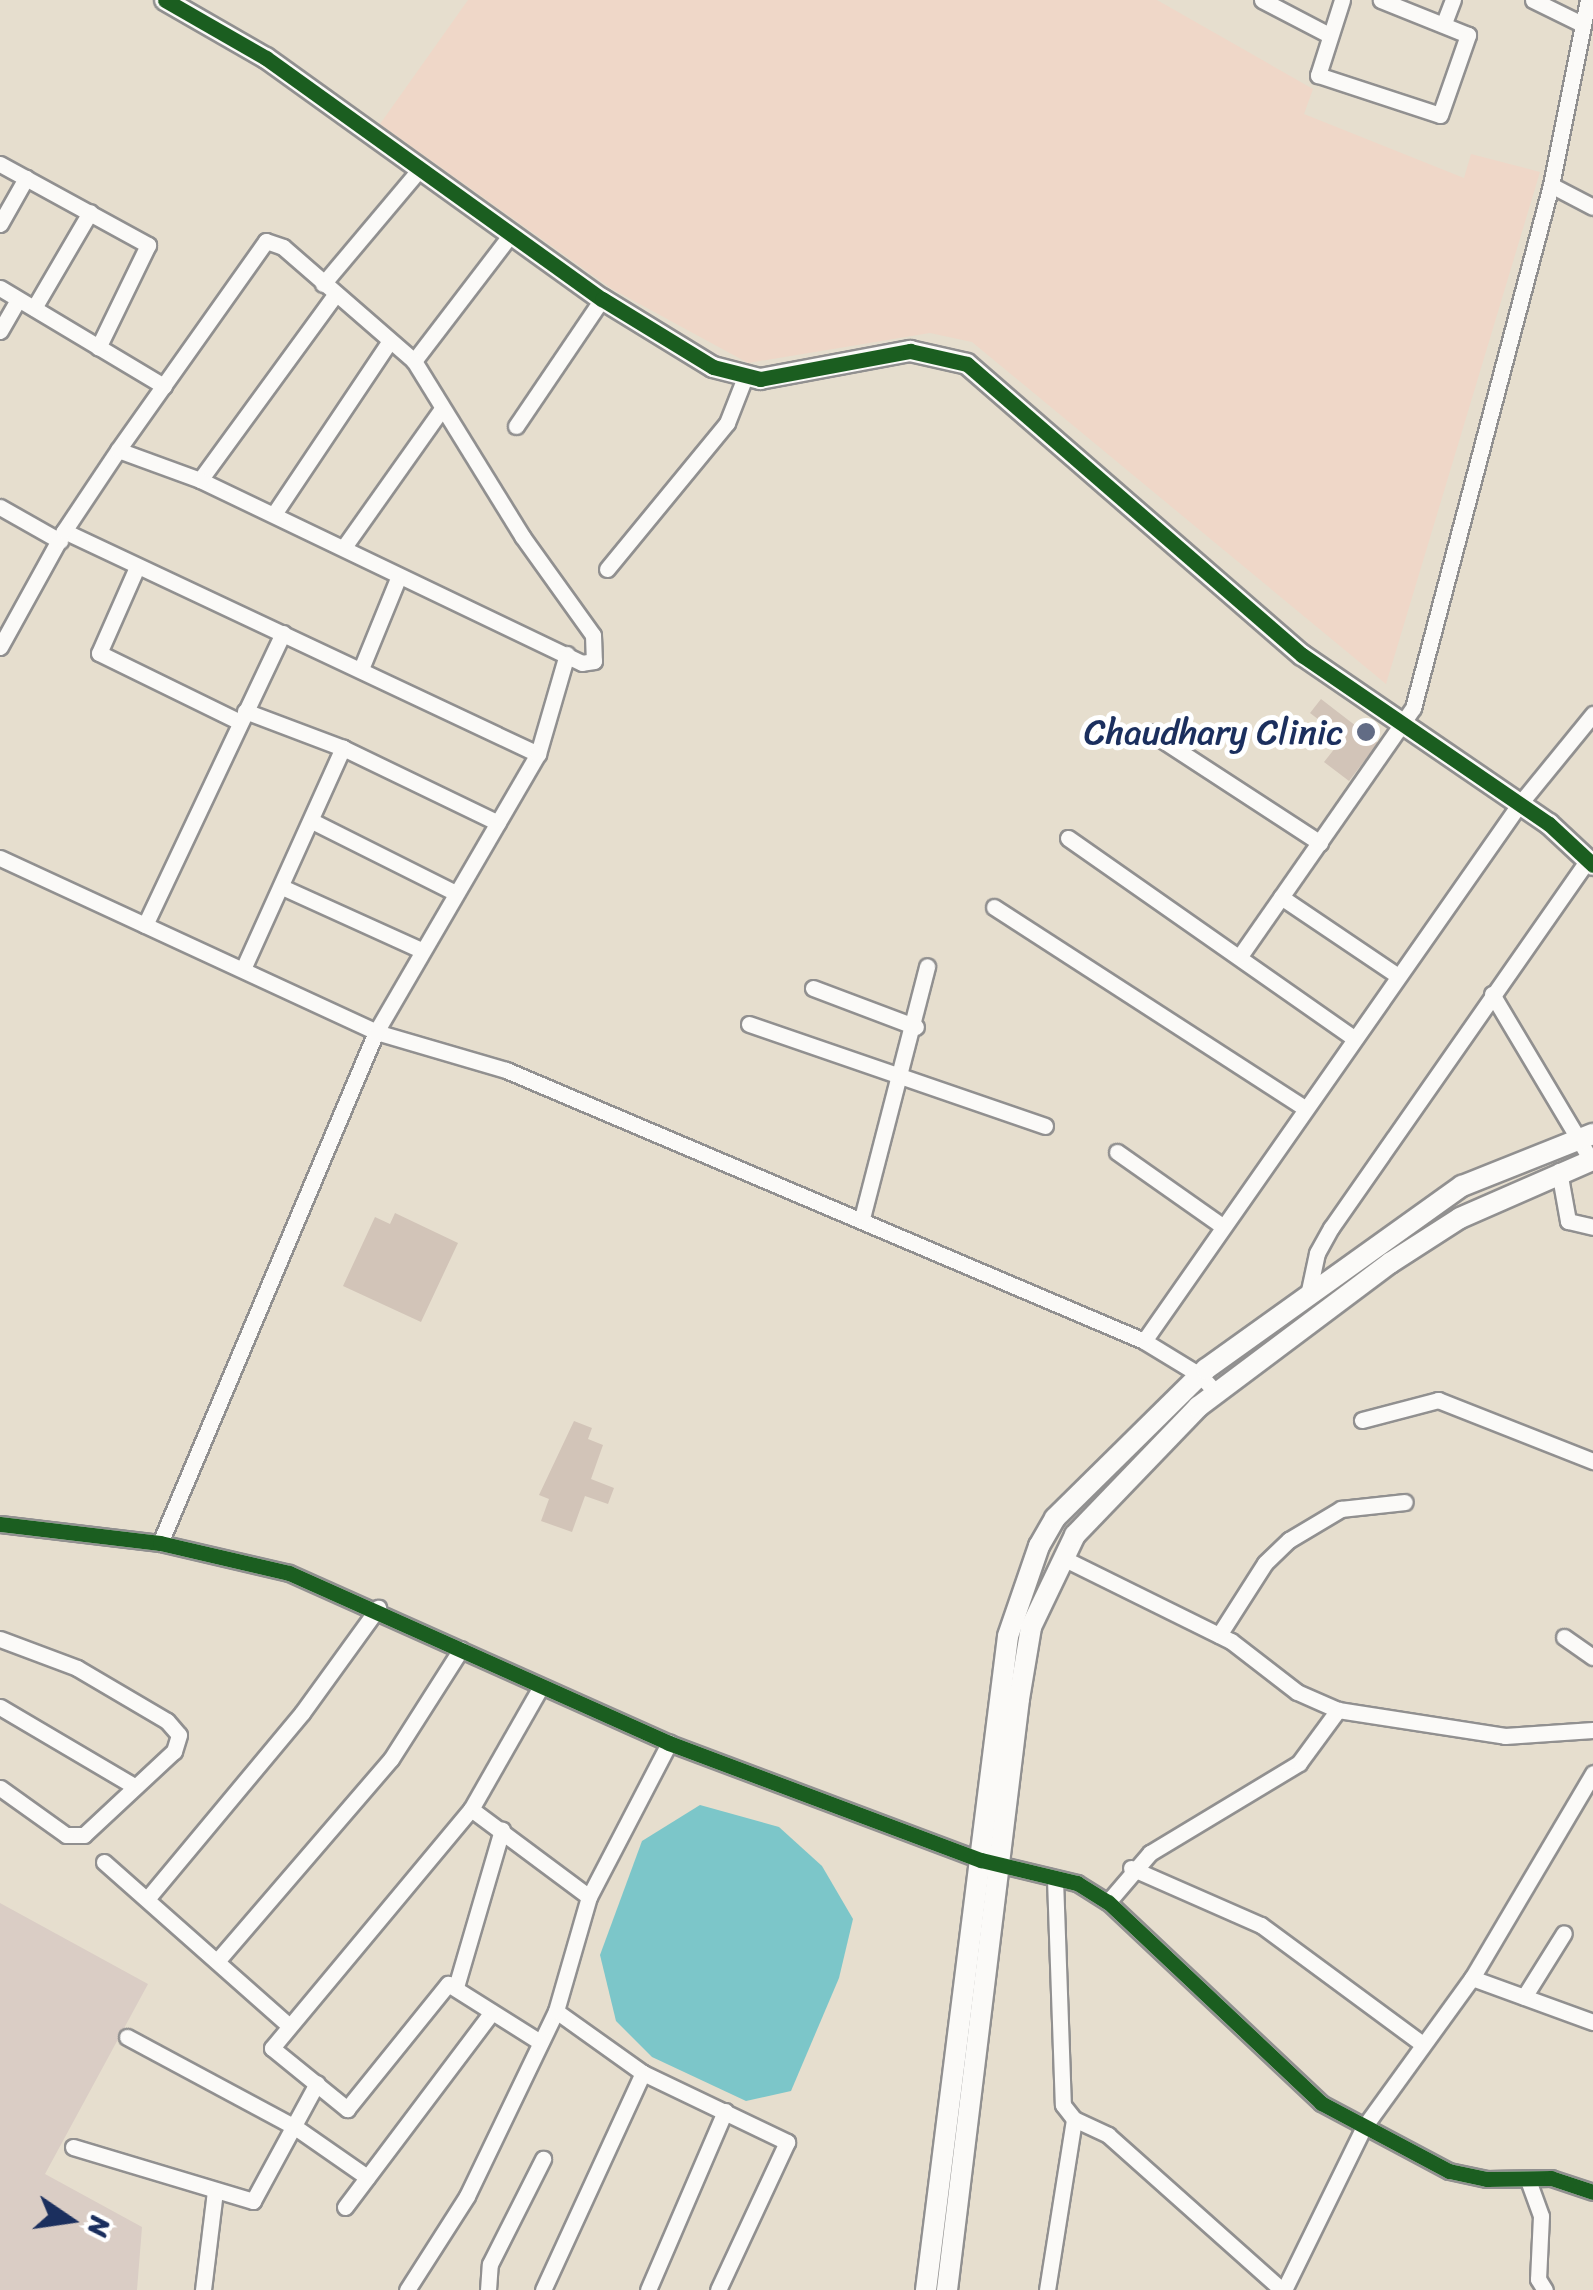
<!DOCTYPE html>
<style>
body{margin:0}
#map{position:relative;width:1593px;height:2290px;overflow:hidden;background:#e6dece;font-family:Sriracha,sans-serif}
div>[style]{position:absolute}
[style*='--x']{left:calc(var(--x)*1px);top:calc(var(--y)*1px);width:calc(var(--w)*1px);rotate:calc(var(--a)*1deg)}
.built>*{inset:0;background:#efd7c8}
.industrial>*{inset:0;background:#dacdc5}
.water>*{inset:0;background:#7cc6c9}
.building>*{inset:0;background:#d2c4b8}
.roads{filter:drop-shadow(2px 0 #919090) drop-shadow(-2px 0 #919090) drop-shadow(0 2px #919090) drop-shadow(0 -2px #919090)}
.minor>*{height:15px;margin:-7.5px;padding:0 7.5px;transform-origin:7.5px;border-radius:7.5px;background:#fbfaf8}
.tertiary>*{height:20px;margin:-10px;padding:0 10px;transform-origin:10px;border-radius:10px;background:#fbfaf8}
.cycleway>*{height:15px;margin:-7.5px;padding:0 7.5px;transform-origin:7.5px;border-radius:7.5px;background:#1b5e20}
.dots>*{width:28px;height:28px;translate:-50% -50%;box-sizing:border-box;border:5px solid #fff;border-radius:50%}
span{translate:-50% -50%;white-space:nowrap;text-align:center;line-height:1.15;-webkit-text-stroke:10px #fff;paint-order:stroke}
.poi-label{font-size:35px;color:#1b2f5e}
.right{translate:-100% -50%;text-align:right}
.north{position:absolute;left:20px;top:2170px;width:100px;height:100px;-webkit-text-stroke:8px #fff;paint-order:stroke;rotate:103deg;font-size:28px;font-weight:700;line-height:40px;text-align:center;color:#1b2f5e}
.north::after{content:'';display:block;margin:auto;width:35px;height:45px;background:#1b2f5e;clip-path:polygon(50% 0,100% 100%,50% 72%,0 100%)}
</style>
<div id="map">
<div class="built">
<div style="clip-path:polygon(468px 0,1157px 0,1313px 89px,1304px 114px,1464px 178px,1471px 154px,1540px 172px,1386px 684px,972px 342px,930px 333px,748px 363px,612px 289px,380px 124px)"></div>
</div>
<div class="industrial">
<div style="clip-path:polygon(0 1903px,148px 1984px,45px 2174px,142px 2227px,137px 2290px,0 2290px)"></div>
</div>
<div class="water">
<div style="clip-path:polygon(700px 1805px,779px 1827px,822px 1866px,853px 1919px,839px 1978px,791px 2091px,746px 2101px,652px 2057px,616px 2021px,600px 1955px,642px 1841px)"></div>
</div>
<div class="building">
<div style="clip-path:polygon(1321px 699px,1378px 743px,1349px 781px,1324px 762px,1343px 738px,1310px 713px)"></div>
<div style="clip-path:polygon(395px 1213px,458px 1243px,421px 1322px,343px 1286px,375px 1217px,390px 1224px)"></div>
<div style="clip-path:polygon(574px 1421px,592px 1428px,588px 1439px,603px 1445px,591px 1479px,614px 1488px,608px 1504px,585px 1496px,572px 1532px,541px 1521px,549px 1499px,539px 1495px)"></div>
</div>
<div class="roads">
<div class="minor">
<div style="--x:1262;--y:0;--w:76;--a:27.6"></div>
<div style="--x:1342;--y:0;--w:79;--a:107.7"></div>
<div style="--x:1318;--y:75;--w:128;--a:18.2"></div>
<div style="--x:1440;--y:115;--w:85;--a:-70.7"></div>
<div style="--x:1468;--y:35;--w:94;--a:-158.1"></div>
<div style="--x:1533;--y:0;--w:55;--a:26.1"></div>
<div style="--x:1444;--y:23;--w:25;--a:-69"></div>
<div style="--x:0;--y:164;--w:169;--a:28.7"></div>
<div style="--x:148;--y:245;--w:114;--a:115.9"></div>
<div style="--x:1551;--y:185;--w:47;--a:27.6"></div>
<div style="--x:0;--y:224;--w:53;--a:-60.5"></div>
<div style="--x:323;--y:284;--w:150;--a:-49.9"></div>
<div style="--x:0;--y:288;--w:191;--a:30.9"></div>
<div style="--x:34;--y:308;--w:111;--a:-59.7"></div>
<div style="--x:0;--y:331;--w:36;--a:-60"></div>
<div style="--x:414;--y:361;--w:160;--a:-52.6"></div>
<div style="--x:516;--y:426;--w:153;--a:-55.9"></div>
<div style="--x:200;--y:480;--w:229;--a:-53.9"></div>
<div style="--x:0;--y:507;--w:69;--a:29.5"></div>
<div style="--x:274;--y:514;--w:208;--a:-56.2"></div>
<div style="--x:64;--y:531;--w:524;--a:25.2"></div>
<div style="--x:344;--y:547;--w:168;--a:-54.7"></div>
<div style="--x:137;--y:567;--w:94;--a:113.8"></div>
<div style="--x:99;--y:653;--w:157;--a:26.1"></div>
<div style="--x:607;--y:569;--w:189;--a:-50.6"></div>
<div style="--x:727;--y:423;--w:49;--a:-68.6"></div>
<div style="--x:0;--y:647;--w:132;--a:-61.1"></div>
<div style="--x:64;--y:531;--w:97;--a:-56.3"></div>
<div style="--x:118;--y:450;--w:256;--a:-54.7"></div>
<div style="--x:266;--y:241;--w:18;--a:19"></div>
<div style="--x:283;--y:247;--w:174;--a:41"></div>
<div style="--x:414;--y:361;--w:206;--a:58.3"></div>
<div style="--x:522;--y:536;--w:122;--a:54.4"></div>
<div style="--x:593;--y:635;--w:26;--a:88"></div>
<div style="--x:594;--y:661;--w:12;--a:171"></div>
<div style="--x:582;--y:663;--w:424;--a:-154.4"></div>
<div style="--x:200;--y:480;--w:87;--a:-159.9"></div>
<div style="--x:361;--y:669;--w:100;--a:-67.8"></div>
<div style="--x:245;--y:711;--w:105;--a:20.7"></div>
<div style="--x:343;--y:748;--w:172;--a:25.8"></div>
<div style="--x:1150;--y:732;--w:203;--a:33.1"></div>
<div style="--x:312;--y:821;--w:161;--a:26.6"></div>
<div style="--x:1068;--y:838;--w:349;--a:35"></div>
<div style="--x:0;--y:858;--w:414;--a:24.8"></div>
<div style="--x:376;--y:1032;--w:135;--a:16.3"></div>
<div style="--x:506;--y:1070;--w:693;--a:23.01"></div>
<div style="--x:1144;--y:1341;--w:66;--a:31.3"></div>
<div style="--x:1200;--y:1375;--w:24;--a:48"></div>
<div style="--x:282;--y:887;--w:153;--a:24.4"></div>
<div style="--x:1281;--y:897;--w:141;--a:34"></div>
<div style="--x:994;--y:907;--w:368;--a:32.9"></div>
<div style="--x:145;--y:925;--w:323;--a:-64.7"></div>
<div style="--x:1240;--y:956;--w:302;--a:-55.1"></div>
<div style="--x:1413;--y:708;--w:541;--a:-75.22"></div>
<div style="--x:1551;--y:185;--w:189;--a:-78.7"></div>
<div style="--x:243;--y:969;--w:243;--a:-65.7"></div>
<div style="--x:813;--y:988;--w:110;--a:20.7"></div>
<div style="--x:1492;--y:994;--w:193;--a:59.2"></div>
<div style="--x:749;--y:1024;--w:313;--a:19"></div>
<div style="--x:1117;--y:1152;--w:127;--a:35.1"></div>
<div style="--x:1559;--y:1171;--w:51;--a:79.8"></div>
<div style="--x:1568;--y:1221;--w:26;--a:13"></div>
<div style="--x:862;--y:1218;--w:260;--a:-75.5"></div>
<div style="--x:1308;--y:1295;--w:43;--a:-77.9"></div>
<div style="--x:1317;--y:1253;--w:29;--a:-61"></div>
<div style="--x:1331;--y:1228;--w:449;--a:-55.1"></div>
<div style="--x:1144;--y:1341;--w:653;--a:-55.04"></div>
<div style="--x:1518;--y:806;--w:119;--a:-50.8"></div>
<div style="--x:1362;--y:1420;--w:79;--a:-14.7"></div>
<div style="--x:1438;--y:1400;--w:167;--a:21.5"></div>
<div style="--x:0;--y:1524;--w:161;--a:6.8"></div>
<div style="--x:160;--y:1543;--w:132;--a:13.1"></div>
<div style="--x:289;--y:1573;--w:416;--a:24.1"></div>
<div style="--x:669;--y:1743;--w:333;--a:20.6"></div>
<div style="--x:981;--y:1860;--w:99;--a:13.5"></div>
<div style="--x:1077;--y:1883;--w:36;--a:32"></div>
<div style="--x:1108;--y:1902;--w:293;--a:43.3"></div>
<div style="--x:1321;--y:2103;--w:145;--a:28"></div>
<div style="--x:1449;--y:2171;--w:39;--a:12"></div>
<div style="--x:1487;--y:2179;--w:64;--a:-0.9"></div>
<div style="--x:1551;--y:2178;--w:44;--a:18.4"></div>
<div style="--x:160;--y:1543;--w:555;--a:-67.09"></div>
<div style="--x:376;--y:1032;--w:322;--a:-59.8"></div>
<div style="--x:538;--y:754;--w:104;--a:-73.8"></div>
<div style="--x:1063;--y:1558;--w:187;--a:26.3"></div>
<div style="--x:1231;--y:1641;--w:83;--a:37.7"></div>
<div style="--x:1297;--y:1692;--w:45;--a:23.7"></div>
<div style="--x:1338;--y:1710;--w:169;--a:8.8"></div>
<div style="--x:1505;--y:1736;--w:88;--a:-3.9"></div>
<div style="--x:1219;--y:1635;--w:85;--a:-57.4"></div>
<div style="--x:1265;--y:1563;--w:33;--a:-44"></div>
<div style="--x:1289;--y:1540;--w:61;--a:-30.8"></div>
<div style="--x:1341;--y:1509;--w:64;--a:-6.2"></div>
<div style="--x:1564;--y:1637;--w:35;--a:35"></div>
<div style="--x:0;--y:1639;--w:82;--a:20.6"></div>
<div style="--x:77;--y:1668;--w:104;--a:30.5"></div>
<div style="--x:167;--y:1721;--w:18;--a:49"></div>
<div style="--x:179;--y:1735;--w:17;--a:107"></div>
<div style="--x:174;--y:1751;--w:123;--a:137"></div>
<div style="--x:84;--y:1835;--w:18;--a:180"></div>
<div style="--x:66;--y:1835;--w:81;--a:-144.5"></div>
<div style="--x:539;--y:1690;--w:137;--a:119.7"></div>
<div style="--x:471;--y:1809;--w:311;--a:129.8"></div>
<div style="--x:272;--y:2048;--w:97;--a:39.1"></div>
<div style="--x:347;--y:2109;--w:161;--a:-51.1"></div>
<div style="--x:448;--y:1984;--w:109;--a:32.2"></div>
<div style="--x:0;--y:1707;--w:156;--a:30.5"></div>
<div style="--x:471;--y:1809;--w:147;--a:36.7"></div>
<div style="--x:104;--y:1862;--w:246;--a:41.5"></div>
<div style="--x:1131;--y:1868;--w:142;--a:23.7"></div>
<div style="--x:1261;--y:1925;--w:199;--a:36.4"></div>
<div style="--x:1055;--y:1879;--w:226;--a:88"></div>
<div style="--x:1063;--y:2105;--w:18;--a:52"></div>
<div style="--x:1074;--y:2119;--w:38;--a:25"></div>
<div style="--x:1108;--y:2135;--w:233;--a:41.7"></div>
<div style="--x:147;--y:1899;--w:242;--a:-50.2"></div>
<div style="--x:302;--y:1713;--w:130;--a:-54.1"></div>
<div style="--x:1108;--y:1902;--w:65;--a:-49.4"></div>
<div style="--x:1150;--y:1853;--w:174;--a:-31.1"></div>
<div style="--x:1299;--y:1763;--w:66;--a:-53.7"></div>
<div style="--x:218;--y:1960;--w:265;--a:-49.3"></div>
<div style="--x:391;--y:1759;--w:130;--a:-57.5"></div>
<div style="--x:1472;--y:1978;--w:129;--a:20"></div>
<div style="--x:456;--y:1987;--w:164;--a:-73.7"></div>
<div style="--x:1524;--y:1997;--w:75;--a:-58"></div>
<div style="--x:556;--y:2011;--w:107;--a:35.5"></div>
<div style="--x:643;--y:2073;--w:160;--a:25.6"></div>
<div style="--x:787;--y:2142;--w:163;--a:115"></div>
<div style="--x:127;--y:2037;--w:191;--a:28.2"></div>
<div style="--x:295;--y:2127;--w:88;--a:34.8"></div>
<div style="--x:73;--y:2147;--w:188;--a:16.7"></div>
<div style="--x:253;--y:2201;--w:134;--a:-61.5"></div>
<div style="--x:1528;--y:2180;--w:38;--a:70"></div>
<div style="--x:1541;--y:2216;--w:63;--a:92.7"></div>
<div style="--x:1538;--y:2279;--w:13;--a:58"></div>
<div style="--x:345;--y:2207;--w:244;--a:-53"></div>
<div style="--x:203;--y:2290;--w:100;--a:-83.1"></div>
<div style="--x:407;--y:2290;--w:112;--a:-57.4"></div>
<div style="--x:467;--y:2196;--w:205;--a:-64.3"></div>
<div style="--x:556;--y:2011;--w:119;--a:-73.9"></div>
<div style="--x:589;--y:1897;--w:174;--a:-62.5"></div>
<div style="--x:488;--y:2290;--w:26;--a:-86"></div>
<div style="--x:490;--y:2264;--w:118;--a:-63.2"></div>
<div style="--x:543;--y:2290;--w:239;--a:-65.3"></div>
<div style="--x:648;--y:2290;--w:195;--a:-66.7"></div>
<div style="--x:1047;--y:2290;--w:173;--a:-81"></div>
<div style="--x:1284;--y:2290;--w:182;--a:-63.9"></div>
<div style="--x:1364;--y:2127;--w:184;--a:-54.1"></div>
<div style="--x:1472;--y:1978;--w:238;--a:-59.4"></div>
</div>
<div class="tertiary">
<div style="--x:165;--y:0;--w:116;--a:29.9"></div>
<div style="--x:266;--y:58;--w:413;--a:35.7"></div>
<div style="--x:602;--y:299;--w:130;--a:31.5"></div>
<div style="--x:713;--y:367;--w:49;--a:14.3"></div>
<div style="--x:760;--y:379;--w:153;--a:-10.6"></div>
<div style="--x:910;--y:351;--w:58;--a:12.8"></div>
<div style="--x:967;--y:364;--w:444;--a:41"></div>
<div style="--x:1302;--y:655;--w:299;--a:34.4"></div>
<div style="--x:1549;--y:824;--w:60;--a:43"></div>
<div style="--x:926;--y:2290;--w:659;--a:-82.85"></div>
<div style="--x:1008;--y:1636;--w:95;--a:-71"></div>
<div style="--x:1039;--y:1546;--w:32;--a:-60"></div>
<div style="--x:1055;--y:1518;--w:212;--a:-44.6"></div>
<div style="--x:1206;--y:1369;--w:315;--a:-35.6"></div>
<div style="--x:1462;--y:1186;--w:141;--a:-21.7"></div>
<div style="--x:947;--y:2290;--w:595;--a:-83.05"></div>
<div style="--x:1019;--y:1699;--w:73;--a:-80.5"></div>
<div style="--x:1031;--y:1627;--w:102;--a:-64.4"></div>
<div style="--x:1075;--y:1535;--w:178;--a:-46.1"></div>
<div style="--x:1198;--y:1407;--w:240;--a:-36.9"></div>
<div style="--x:1390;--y:1263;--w:83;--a:-32.7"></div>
<div style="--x:1460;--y:1218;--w:145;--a:-23.6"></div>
</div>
</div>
<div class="cycleway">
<div style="--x:165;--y:0;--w:116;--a:29.9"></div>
<div style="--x:266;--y:58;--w:413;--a:35.7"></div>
<div style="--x:602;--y:299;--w:130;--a:31.5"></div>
<div style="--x:713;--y:367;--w:49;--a:14.3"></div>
<div style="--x:760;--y:379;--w:153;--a:-10.6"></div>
<div style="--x:910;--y:351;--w:58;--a:12.8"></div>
<div style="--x:967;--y:364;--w:444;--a:41"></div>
<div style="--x:1302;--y:655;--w:299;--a:34.4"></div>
<div style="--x:1549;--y:824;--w:60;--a:43"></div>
<div style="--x:0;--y:1524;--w:161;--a:6.8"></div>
<div style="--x:160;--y:1543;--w:132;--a:13.1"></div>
<div style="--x:289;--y:1573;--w:416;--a:24.1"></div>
<div style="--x:669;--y:1743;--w:333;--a:20.6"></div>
<div style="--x:981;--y:1860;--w:99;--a:13.5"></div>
<div style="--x:1077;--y:1883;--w:36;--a:32"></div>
<div style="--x:1108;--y:1902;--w:293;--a:43.3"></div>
<div style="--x:1321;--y:2103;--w:145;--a:28"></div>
<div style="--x:1449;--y:2171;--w:39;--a:12"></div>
<div style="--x:1487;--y:2179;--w:64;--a:-0.9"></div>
<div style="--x:1551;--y:2178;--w:44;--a:18.4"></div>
</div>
<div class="dots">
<div style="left:1366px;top:732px;background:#626c85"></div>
</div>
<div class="poi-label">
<span class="right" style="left:1344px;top:732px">Chaudhary Clinic</span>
</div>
<div class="north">N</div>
</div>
